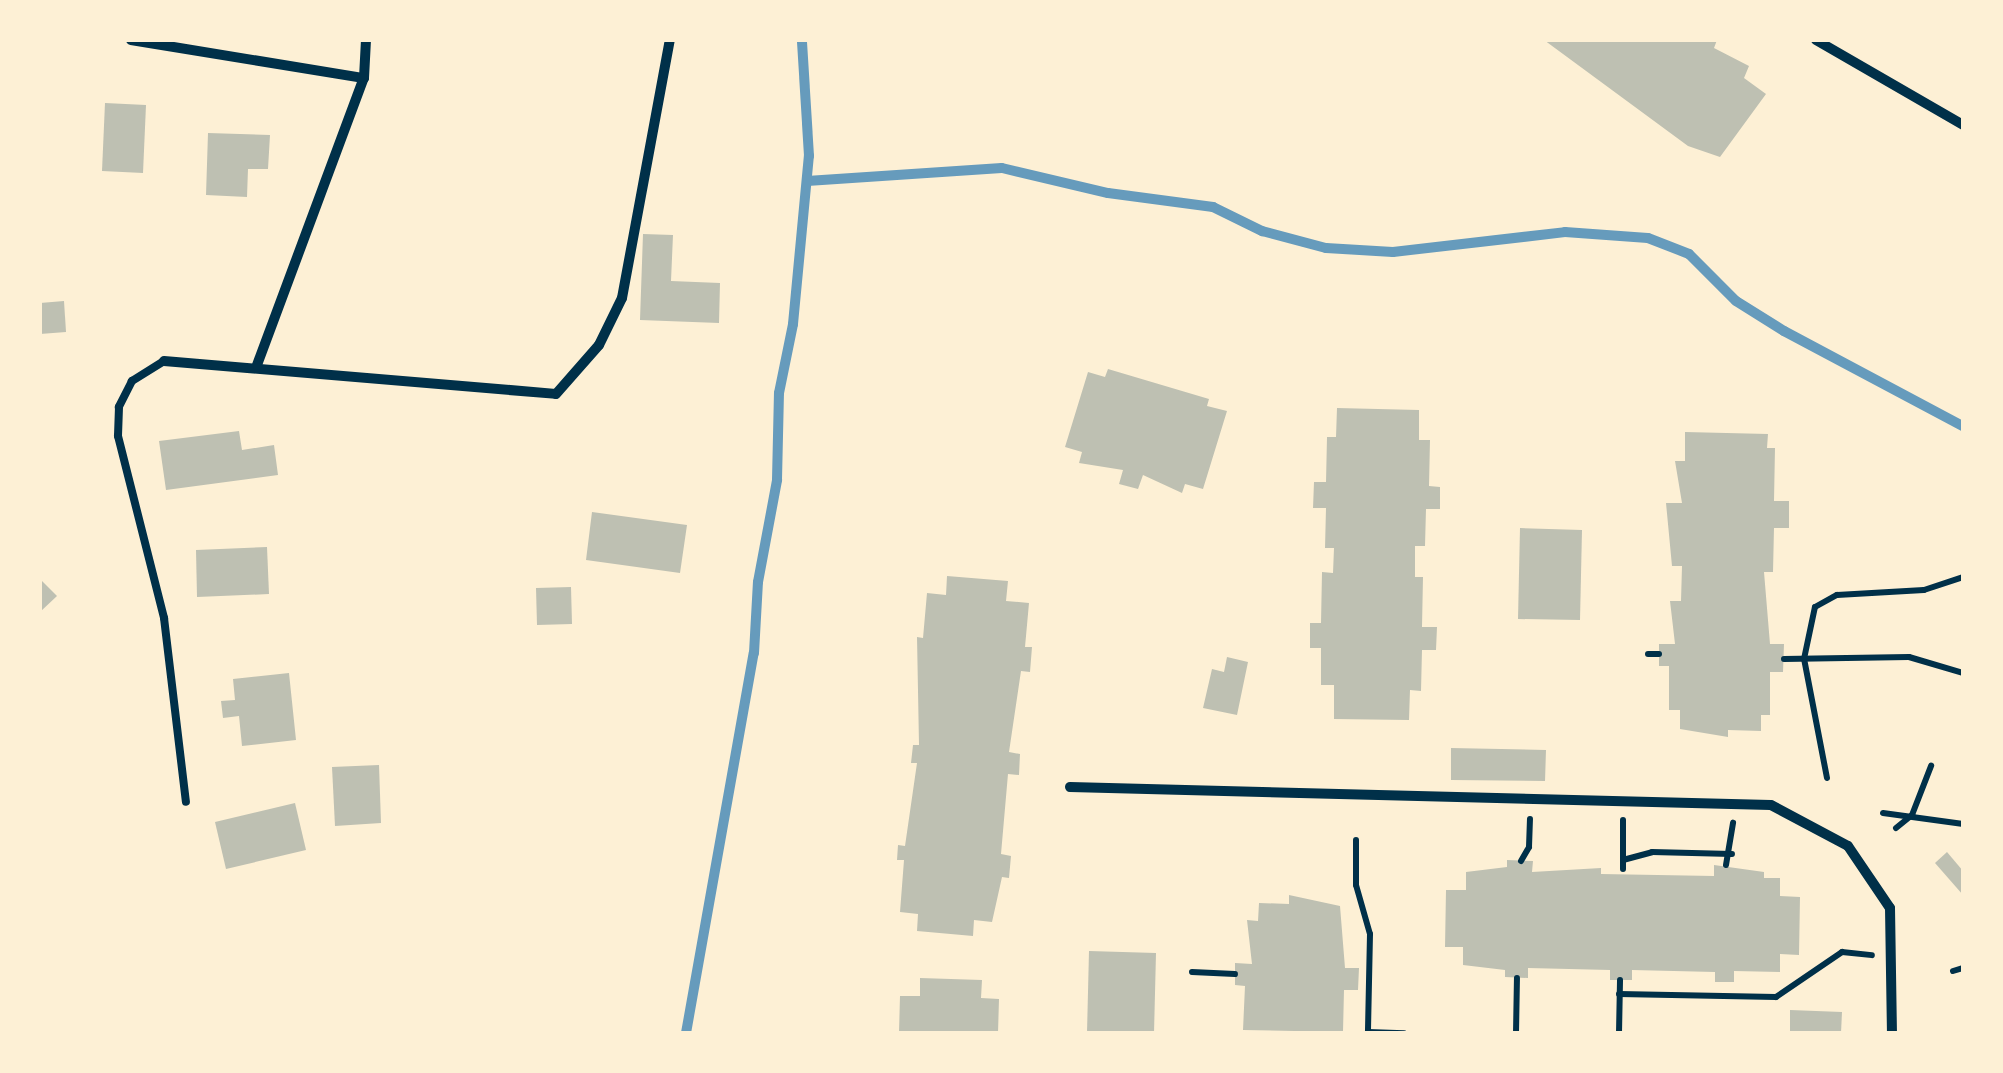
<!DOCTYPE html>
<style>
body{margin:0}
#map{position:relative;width:2003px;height:1073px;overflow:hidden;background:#fdf0d5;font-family:"Public Sans",sans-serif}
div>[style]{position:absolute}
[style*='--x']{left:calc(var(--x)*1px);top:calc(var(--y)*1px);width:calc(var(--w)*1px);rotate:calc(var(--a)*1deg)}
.stream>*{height:10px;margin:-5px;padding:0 5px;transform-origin:5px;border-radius:5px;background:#669bbc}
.building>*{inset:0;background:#bec0b2}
.path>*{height:6px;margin:-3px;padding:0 3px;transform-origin:3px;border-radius:3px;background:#003049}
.service>*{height:8px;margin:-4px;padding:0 4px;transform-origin:4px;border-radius:4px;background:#003049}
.minor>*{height:10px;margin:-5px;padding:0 5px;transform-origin:5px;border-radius:5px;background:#003049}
span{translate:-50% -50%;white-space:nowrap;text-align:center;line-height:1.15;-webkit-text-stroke:8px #fdf0d5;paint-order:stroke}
.frame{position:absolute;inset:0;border:42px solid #fdf0d5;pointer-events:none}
</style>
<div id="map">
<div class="stream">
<div style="--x:807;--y:181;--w:195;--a:-3.8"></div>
<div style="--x:1002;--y:168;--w:109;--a:13.3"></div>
<div style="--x:1108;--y:193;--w:106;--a:7.6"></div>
<div style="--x:1213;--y:207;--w:55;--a:26.1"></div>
<div style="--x:1262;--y:231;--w:66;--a:14.9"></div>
<div style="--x:1326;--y:248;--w:67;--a:3.4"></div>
<div style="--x:1393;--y:252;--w:173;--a:-6.6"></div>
<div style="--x:1565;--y:232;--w:83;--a:4.1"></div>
<div style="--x:1648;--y:238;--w:44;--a:21.3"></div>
<div style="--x:1689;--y:254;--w:66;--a:45"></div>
<div style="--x:1736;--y:301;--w:57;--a:32"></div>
<div style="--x:1784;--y:331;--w:203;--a:28"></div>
<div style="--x:686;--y:1033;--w:386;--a:-79.9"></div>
<div style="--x:754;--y:653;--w:71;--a:-86.8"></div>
<div style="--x:758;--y:582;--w:104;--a:-79.4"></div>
<div style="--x:777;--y:480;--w:87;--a:-88.7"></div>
<div style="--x:779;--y:393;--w:70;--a:-78.5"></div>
<div style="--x:793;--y:324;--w:169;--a:-84.6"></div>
<div style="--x:809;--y:156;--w:116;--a:-93.5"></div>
</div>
<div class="building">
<div style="clip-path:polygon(1544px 40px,1717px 40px,1714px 48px,1749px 66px,1744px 78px,1766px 94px,1720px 157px,1688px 146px)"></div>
<div style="clip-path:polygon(105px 103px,146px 105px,143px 173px,102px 171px)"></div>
<div style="clip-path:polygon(208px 133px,270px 135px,268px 169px,248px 169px,247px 197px,206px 195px)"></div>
<div style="clip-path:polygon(643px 234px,673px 235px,671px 281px,720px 283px,719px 323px,640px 320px)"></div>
<div style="clip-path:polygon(64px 301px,66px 332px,40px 334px,40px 303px)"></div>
<div style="clip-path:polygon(1108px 369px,1209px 399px,1207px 406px,1227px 411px,1203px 489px,1185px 484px,1182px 493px,1143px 475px,1138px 489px,1119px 484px,1123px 470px,1079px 463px,1082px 452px,1065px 447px,1088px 372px,1105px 377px)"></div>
<div style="clip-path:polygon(1337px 408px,1419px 410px,1419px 440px,1430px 440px,1429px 486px,1440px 487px,1440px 509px,1426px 509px,1425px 546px,1415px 546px,1415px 577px,1423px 577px,1422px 627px,1437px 627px,1436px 650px,1422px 650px,1421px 691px,1410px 690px,1409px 720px,1334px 719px,1334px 685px,1321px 685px,1321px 648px,1310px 648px,1310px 623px,1321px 623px,1322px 572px,1333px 573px,1334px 548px,1325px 548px,1326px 508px,1313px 508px,1314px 482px,1326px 482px,1327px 437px,1336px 437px)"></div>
<div style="clip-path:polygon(239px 431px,242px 450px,274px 445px,278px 475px,166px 490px,159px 441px)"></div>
<div style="clip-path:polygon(1685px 432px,1768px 434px,1767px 448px,1775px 448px,1774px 501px,1789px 501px,1789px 528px,1774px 528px,1773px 572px,1764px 572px,1770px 644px,1784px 644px,1783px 672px,1770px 672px,1770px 715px,1761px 715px,1761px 731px,1728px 730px,1728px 737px,1680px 729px,1680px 710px,1669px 710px,1669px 666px,1659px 666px,1659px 644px,1675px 644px,1670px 601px,1681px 601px,1682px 566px,1672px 566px,1666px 503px,1682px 503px,1675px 461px,1685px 461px)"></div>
<div style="clip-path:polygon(592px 512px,687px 525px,680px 573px,586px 560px)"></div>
<div style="clip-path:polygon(1520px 528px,1582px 530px,1580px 620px,1518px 619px)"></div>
<div style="clip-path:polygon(267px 547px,269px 594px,197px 597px,196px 550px)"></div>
<div style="clip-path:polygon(947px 576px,1008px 581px,1006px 601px,1029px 603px,1025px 647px,1032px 647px,1030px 672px,1021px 671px,1009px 752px,1020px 754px,1019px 775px,1008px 774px,1001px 854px,1011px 856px,1009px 878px,1002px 877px,992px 922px,974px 920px,973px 936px,917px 931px,918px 914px,900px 912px,904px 860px,897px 860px,898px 845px,905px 846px,917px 763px,911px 763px,913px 745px,919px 745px,917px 637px,923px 638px,927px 593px,946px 595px)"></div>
<div style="clip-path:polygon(40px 579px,57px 596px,40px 612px)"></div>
<div style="clip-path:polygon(571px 587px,572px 624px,537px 625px,536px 588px)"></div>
<div style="clip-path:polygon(1227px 657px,1248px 662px,1237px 715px,1203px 708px,1212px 669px,1224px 672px)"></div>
<div style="clip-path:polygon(289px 673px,296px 740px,242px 746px,239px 716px,223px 718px,221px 701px,235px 700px,233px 679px)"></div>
<div style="clip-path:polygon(1451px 748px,1546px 750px,1545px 781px,1451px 780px)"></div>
<div style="clip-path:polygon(379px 765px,381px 823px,335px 826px,332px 767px)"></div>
<div style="clip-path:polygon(295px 803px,306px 850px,226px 869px,215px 822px)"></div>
<div style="clip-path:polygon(1947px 852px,1963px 871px,1963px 895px,1935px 863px)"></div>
<div style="clip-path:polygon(1507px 860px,1533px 861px,1532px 872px,1601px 868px,1601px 874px,1714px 876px,1714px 865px,1764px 872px,1764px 878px,1780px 878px,1780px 896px,1800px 897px,1799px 955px,1780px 954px,1780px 972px,1734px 971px,1734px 982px,1715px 982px,1715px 972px,1632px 970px,1632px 980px,1610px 980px,1610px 970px,1528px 968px,1528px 978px,1505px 977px,1505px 970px,1463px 965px,1463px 947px,1445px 947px,1446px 890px,1466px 890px,1466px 872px,1507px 867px)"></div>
<div style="clip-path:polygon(1289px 895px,1340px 906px,1345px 968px,1359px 968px,1358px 990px,1344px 990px,1343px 1032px,1243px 1030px,1245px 986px,1235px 985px,1235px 963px,1252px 964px,1247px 920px,1258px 921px,1259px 903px,1289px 904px)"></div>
<div style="clip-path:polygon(1089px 951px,1156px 953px,1154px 1033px,1087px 1033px)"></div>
<div style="clip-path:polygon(920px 978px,982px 980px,981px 998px,999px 999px,998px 1033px,899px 1033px,900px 996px,920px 996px)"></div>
<div style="clip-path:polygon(1790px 1010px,1842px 1012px,1841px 1033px,1790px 1033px)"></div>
</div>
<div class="path">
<div style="--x:1648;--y:654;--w:11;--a:0"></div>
<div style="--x:1784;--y:659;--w:125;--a:-0.9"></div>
<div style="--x:1909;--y:657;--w:56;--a:16.5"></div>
<div style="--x:1827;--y:778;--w:121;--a:-100.9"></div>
<div style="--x:1804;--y:659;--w:53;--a:-78.1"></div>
<div style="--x:1815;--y:607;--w:25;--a:-29"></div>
<div style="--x:1837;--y:595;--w:87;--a:-3.3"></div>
<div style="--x:1924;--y:590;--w:41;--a:-18.4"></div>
<div style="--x:1883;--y:813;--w:81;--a:7.8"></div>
<div style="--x:1623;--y:820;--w:49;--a:90"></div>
<div style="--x:1896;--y:828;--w:21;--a:-39"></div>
<div style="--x:1912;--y:815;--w:53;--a:-68.8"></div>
<div style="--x:1356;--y:840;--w:45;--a:90"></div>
<div style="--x:1356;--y:885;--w:51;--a:74.1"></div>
<div style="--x:1370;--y:934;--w:99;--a:91.2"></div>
<div style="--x:1623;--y:860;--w:30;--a:-15"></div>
<div style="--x:1652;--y:852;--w:80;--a:1.4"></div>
<div style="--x:1521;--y:861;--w:16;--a:-60"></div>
<div style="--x:1529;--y:847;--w:28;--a:-88"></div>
<div style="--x:1726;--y:865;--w:43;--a:-80.5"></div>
<div style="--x:1953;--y:971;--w:10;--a:-17"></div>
<div style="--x:1192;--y:972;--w:43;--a:2.7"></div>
<div style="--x:1619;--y:994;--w:157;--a:1.1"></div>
<div style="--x:1776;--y:997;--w:80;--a:-34.3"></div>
<div style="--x:1842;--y:952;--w:30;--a:6"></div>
<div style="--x:1368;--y:1032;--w:36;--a:2"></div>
<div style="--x:1516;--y:1033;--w:55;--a:-89"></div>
<div style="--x:1619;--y:1033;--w:53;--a:-88.9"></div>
</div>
<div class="service">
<div style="--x:164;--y:361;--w:38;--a:148"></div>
<div style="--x:132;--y:381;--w:29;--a:117"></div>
<div style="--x:119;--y:407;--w:29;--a:92"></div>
<div style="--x:118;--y:436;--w:188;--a:75.8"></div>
<div style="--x:164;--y:618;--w:185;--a:83.2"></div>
</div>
<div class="minor">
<div style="--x:131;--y:40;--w:236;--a:9.3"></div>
<div style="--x:1816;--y:40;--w:170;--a:30"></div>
<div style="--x:164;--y:361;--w:393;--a:4.8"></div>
<div style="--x:556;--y:394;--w:65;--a:-48.7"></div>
<div style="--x:599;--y:345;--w:52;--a:-63.9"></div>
<div style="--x:622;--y:298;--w:262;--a:-79.5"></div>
<div style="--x:257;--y:365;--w:306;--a:-69.6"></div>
<div style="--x:364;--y:78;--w:38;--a:-87"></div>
<div style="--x:1070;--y:787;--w:701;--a:1.47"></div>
<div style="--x:1771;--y:805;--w:87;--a:28"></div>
<div style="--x:1848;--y:846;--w:75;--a:55.9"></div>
<div style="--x:1890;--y:908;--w:125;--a:89.1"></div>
</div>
<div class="frame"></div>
</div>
